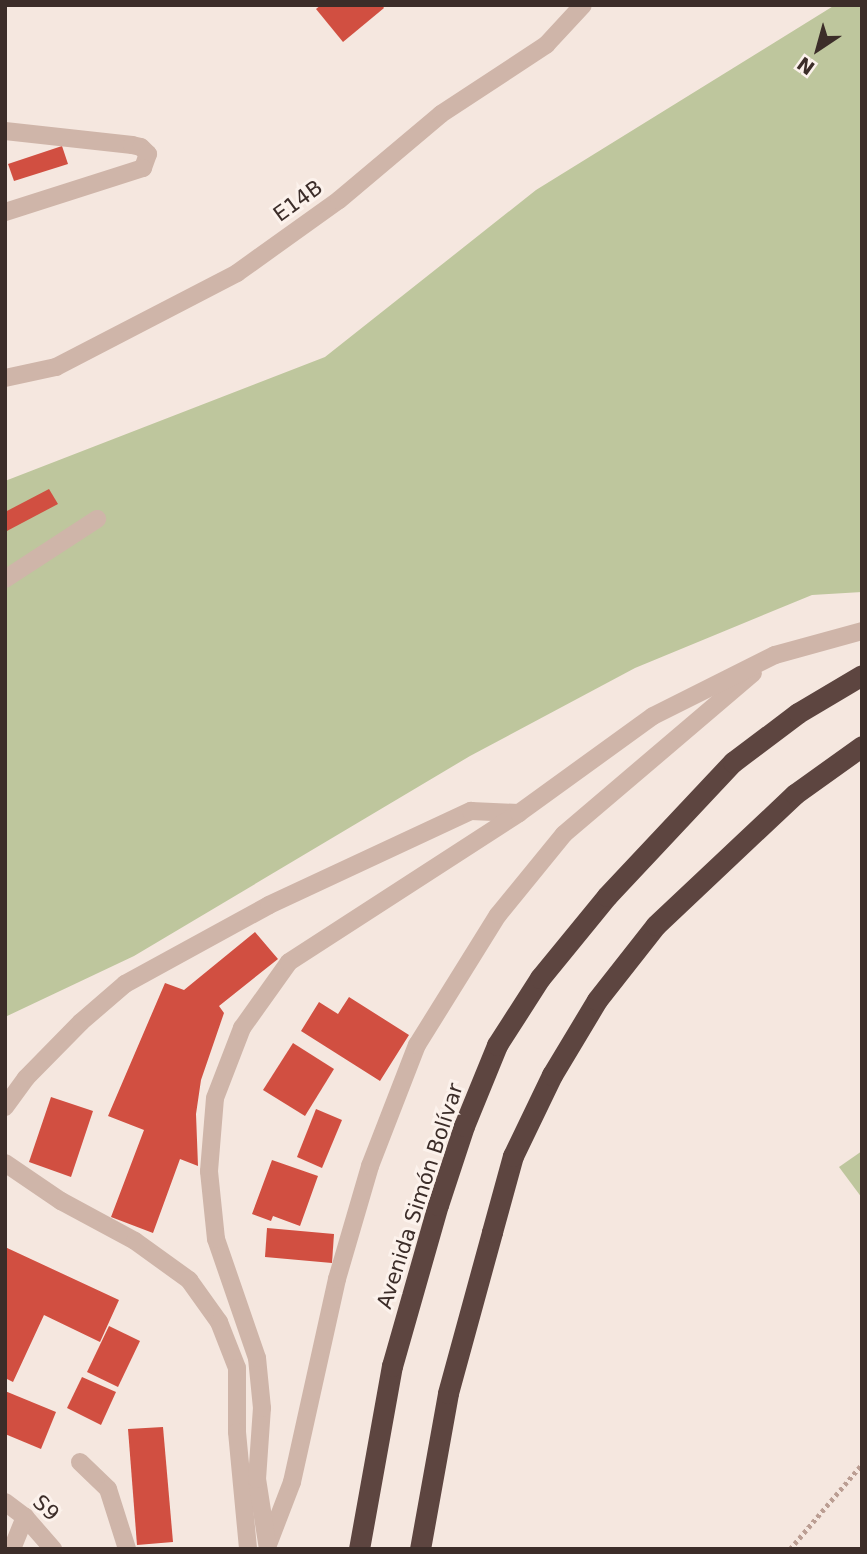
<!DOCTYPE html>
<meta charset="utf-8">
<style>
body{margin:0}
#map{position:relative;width:867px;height:1554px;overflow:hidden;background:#f5e7df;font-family:"DejaVu Sans",sans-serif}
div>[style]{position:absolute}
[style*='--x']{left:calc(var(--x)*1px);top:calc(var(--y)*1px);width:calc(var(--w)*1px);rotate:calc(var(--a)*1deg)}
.green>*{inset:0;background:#bec69d}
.building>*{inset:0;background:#d14f41}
.path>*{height:4.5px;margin-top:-2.25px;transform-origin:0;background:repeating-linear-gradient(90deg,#bb9e93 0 3.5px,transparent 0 7px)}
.minor>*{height:18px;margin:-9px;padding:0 9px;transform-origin:9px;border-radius:9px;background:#cfb5a9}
.highway>*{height:21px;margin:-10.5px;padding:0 10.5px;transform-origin:10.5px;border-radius:10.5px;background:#5d4540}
span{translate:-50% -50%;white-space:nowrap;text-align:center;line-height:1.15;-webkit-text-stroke:6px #fcf2ec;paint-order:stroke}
.street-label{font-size:21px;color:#3c2d29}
.frame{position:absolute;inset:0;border:7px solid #3c2d29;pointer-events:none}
.north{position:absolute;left:783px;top:14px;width:70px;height:70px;-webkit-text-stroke:5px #fcf2ec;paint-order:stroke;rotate:216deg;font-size:19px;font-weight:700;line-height:28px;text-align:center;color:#3c2d29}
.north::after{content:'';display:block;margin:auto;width:24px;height:32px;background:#3c2d29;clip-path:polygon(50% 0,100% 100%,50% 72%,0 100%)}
</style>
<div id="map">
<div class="green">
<div style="clip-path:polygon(835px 5px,862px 5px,862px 592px,812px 595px,635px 668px,470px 756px,134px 956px,5px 1017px,5px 481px,325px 357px,536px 190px)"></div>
<div style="clip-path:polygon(862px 1151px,862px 1198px,839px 1167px)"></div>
</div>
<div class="building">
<div style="clip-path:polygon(321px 5px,382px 5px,384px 8px,343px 42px,316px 9px)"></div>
<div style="clip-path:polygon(62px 146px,68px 164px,14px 181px,8px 164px)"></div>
<div style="clip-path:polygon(49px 489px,58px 504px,5px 532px,5px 512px)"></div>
<div style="clip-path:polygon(255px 932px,278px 959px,219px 1006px,224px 1013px,201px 1080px,196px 1114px,198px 1166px,180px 1159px,153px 1233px,111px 1217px,144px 1130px,108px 1116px,165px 983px,184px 990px)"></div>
<div style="clip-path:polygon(349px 997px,409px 1035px,380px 1081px,301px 1031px,319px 1002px,338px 1014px)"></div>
<div style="clip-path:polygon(293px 1043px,334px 1069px,305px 1116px,263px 1090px)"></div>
<div style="clip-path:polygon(51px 1097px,93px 1111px,71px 1177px,29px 1162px)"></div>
<div style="clip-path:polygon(316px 1109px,342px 1120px,322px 1168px,297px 1157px)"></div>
<div style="clip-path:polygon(272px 1160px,318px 1176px,300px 1226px,273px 1216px,271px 1221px,252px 1214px)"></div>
<div style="clip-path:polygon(267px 1228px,334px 1234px,332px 1263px,265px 1257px)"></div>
<div style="clip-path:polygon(5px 1247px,119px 1300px,100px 1342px,44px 1315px,13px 1382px,5px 1378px)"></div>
<div style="clip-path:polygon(109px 1326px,140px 1341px,118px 1387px,87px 1372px)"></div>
<div style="clip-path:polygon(82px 1377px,116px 1392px,101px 1425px,67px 1408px)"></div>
<div style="clip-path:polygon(5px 1391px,56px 1412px,41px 1449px,5px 1434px)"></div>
<div style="clip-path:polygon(163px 1427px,173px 1542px,137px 1545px,128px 1429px)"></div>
</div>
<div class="path">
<div style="--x:790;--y:1549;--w:111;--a:-49.7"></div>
</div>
<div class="minor">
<div style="--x:5;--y:131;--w:128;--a:6.3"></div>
<div style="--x:132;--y:145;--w:9;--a:13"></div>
<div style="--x:141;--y:147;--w:10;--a:45"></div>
<div style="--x:148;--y:154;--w:15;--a:110"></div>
<div style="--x:143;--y:168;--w:145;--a:162.3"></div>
<div style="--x:5;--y:378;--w:52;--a:-12.2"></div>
<div style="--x:56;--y:367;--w:204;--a:-27.4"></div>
<div style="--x:237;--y:273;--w:125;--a:-35.6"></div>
<div style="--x:339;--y:200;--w:133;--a:-40.1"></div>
<div style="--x:441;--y:114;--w:126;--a:-33.3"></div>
<div style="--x:546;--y:45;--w:54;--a:-47.2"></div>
<div style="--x:5;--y:579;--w:110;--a:-33.1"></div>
<div style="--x:5;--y:1107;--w:36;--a:-54"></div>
<div style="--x:26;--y:1078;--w:78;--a:-45.5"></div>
<div style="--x:81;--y:1022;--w:58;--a:-40.8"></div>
<div style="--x:125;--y:984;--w:164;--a:-28.7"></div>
<div style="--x:269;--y:905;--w:223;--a:-25"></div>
<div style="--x:471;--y:811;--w:48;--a:2.4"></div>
<div style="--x:5;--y:1163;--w:68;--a:34.2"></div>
<div style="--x:61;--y:1201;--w:84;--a:28.4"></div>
<div style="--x:135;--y:1241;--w:67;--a:35.8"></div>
<div style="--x:189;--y:1280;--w:52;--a:54.5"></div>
<div style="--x:219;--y:1322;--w:49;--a:68.6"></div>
<div style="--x:237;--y:1368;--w:64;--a:90"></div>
<div style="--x:237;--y:1432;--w:118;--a:84.6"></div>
<div style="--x:80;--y:1462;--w:39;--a:44"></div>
<div style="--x:108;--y:1489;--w:63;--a:72.4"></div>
<div style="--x:5;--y:1502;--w:25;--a:37"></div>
<div style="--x:25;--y:1517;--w:43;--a:48.8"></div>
<div style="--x:269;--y:1542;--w:64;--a:-69"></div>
<div style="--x:292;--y:1482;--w:208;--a:-77.5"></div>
<div style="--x:337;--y:1279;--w:118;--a:-73.7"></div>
<div style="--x:370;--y:1166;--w:130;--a:-68.8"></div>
<div style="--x:417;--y:1045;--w:153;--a:-58.1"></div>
<div style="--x:498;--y:915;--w:104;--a:-50.8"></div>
<div style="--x:564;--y:834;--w:248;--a:-40.4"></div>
<div style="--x:12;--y:1549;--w:35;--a:-68"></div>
<div style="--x:268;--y:1549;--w:71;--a:-98.9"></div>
<div style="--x:257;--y:1479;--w:71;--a:-86"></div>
<div style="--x:262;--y:1408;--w:50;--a:-95.7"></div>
<div style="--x:257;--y:1358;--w:126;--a:-109"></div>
<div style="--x:216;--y:1239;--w:68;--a:-95.9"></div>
<div style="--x:209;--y:1171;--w:73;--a:-85.3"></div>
<div style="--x:215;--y:1098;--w:75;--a:-68.9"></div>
<div style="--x:242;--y:1028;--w:81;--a:-54.5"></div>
<div style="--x:289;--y:962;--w:274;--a:-32.9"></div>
<div style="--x:519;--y:813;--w:165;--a:-35.9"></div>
<div style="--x:653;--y:716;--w:136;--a:-26.6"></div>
<div style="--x:775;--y:655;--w:90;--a:-15.4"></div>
</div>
<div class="highway">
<div style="--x:359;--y:1549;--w:186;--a:-79.8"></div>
<div style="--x:392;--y:1366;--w:167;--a:-74.1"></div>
<div style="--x:438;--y:1205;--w:83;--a:-71.8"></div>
<div style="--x:464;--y:1126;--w:87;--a:-67.8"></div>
<div style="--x:497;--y:1045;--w:80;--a:-57.3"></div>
<div style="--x:540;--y:978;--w:106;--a:-50.7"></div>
<div style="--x:607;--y:896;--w:184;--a:-46.8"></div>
<div style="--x:733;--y:762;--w:81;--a:-37"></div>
<div style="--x:798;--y:713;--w:74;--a:-30.7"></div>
<div style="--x:420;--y:1549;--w:158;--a:-79.8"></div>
<div style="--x:448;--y:1393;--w:167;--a:-74.7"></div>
<div style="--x:492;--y:1232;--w:79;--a:-74.6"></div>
<div style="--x:513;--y:1156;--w:90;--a:-64.3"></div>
<div style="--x:552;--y:1075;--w:87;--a:-59"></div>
<div style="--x:597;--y:1000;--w:95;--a:-51.8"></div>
<div style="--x:656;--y:925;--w:191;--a:-43.3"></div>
<div style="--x:795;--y:794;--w:82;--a:-35.6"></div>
</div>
<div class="street-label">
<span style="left:298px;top:201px;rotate:-36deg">E14B</span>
<span style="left:420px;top:1196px;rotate:-72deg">Avenida Simón Bolívar</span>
<span style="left:46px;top:1508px;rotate:44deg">S9</span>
</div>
<div class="frame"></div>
<div class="north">N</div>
</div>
